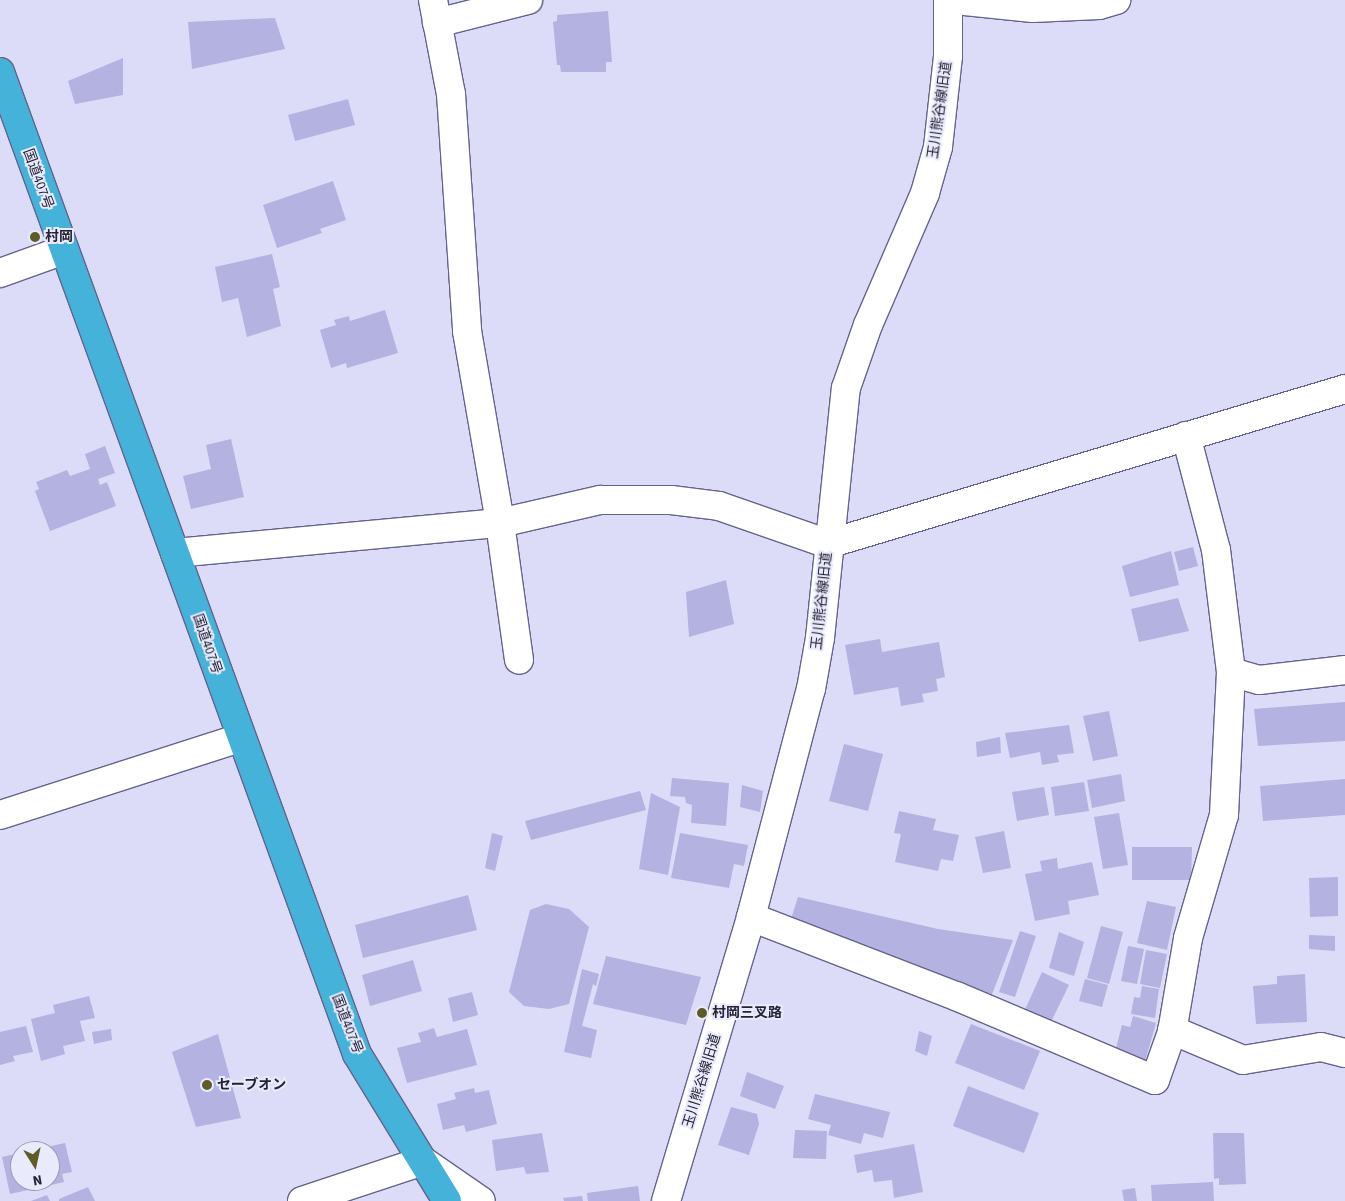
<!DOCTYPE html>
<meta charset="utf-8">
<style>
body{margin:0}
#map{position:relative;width:1345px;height:1201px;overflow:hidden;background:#dcdcf8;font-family:"Source Sans 3","Noto Sans JP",sans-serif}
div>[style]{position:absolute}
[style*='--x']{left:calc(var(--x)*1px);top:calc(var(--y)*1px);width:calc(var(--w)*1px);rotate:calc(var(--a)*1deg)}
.building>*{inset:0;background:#b3b2e0}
.roads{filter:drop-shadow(1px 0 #65638d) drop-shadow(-1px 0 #65638d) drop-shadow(0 1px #65638d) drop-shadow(0 -1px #65638d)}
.minor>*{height:28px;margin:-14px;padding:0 14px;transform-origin:14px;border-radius:14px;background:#fff}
.highway>*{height:28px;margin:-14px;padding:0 14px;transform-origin:14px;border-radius:14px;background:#45b2d9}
.dots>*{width:14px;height:14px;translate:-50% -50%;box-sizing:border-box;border:2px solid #eaeafd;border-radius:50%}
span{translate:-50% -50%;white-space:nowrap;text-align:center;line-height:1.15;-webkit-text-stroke:4px #eaeafd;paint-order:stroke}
.street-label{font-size:14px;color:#242335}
.poi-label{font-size:14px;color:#242335;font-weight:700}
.left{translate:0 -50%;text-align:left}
.north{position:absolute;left:10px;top:1141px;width:50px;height:50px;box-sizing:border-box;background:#eaeafd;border:1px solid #9b9aad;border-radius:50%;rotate:170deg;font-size:14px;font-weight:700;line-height:20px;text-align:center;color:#242335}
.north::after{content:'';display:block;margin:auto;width:18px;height:22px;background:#5e5b28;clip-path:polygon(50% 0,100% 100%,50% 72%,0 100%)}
</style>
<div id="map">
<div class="building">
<div style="clip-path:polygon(608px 11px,612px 62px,606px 62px,606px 72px,561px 72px,560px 65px,557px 65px,553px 22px,557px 21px,557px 15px)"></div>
<div style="clip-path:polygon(275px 18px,285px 49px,192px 69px,188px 22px)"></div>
<div style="clip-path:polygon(123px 58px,123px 95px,75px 104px,68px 81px)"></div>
<div style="clip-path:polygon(348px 99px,355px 125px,295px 141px,288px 115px)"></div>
<div style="clip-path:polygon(333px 181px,346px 220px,320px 229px,322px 233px,277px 248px,263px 205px)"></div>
<div style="clip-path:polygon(272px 254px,280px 287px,273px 289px,281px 326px,247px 337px,238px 298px,222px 302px,215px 267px)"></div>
<div style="clip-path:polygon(385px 310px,398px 353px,347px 368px,346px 363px,331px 368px,320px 330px,336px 325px,334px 320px,349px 316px,350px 321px)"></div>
<div style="clip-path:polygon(231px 439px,244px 497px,191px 509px,183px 476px,211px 469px,206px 445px)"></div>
<div style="clip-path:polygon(105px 446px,115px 473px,98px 479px,100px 485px,107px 482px,116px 506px,50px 531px,35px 491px,39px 489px,36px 482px,67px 470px,70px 476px,90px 469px,85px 454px)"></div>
<div style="clip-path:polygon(1193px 547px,1198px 566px,1179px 571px,1174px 552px)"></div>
<div style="clip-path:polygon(1171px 551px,1179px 585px,1130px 597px,1122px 566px)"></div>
<div style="clip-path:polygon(726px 580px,734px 624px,689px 637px,686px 592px)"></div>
<div style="clip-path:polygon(1178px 598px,1189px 631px,1139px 642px,1131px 609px)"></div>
<div style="clip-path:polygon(880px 639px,882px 652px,939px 642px,945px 677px,936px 679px,938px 691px,922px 694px,924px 702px,901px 706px,898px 687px,854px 695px,845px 645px)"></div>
<div style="clip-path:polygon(1345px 702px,1345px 741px,1258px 746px,1254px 709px)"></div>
<div style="clip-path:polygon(1109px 711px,1118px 756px,1093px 761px,1083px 716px)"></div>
<div style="clip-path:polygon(1069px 725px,1074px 753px,1057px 755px,1059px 762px,1042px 765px,1040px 752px,1010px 758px,1005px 733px)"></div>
<div style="clip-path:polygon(1000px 737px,1001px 753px,977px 757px,976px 742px)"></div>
<div style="clip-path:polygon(844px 744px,883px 754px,868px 811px,829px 801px)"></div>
<div style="clip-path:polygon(1121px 774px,1125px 801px,1092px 808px,1087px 780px)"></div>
<div style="clip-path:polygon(672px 778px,729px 783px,726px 826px,691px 823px,692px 805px,686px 803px,685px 797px,670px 796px)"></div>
<div style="clip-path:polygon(1345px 779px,1345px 815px,1263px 821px,1260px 786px)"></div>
<div style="clip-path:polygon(1084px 782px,1089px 811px,1055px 816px,1051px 787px)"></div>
<div style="clip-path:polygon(742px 785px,763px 791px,760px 812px,740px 807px)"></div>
<div style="clip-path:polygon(1044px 787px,1049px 815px,1017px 821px,1012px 792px)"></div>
<div style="clip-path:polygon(640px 791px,646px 810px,531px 840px,525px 821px)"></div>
<div style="clip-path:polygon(651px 793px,680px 807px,668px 875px,639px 869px)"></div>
<div style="clip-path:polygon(899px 811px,936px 819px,933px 830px,959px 835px,953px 861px,941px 859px,938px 871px,895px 862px,901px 834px,894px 833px)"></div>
<div style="clip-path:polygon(1119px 813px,1128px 865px,1103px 869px,1094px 817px)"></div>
<div style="clip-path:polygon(1004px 831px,1011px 868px,983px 873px,975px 837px)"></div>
<div style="clip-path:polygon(492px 833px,503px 836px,495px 871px,485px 868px)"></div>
<div style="clip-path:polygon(680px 833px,748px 845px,744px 866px,734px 864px,729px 888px,671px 878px)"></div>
<div style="clip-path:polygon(1132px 847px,1192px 847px,1191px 880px,1132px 880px)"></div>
<div style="clip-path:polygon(1057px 858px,1058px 869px,1092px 862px,1099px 895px,1068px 901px,1070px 914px,1035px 921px,1025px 874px,1042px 871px,1040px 861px)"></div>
<div style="clip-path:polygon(1338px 877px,1338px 916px,1310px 917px,1309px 878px)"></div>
<div style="clip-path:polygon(468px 895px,477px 930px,363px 958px,355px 925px)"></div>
<div style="clip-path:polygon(798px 897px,938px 929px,1013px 940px,991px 997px,790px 922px)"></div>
<div style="clip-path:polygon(1147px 901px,1176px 907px,1167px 950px,1137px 943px)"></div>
<div style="clip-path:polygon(546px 904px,569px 909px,589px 927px,569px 1004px,549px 1009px,524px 1006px,509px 992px,530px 910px)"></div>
<div style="clip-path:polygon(1101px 926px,1123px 932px,1109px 984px,1087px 978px)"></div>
<div style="clip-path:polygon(1020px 931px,1036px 936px,1015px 997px,999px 992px)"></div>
<div style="clip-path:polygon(1059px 932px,1084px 942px,1074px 976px,1049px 968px)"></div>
<div style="clip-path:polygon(1309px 935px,1335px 936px,1335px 951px,1309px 949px)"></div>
<div style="clip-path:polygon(1128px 946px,1144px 949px,1137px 984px,1121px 981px)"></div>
<div style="clip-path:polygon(1146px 950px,1167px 954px,1160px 988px,1140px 984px)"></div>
<div style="clip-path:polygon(606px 956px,701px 977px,686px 1025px,593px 1004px)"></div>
<div style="clip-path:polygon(413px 960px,422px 991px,370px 1006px,362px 975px)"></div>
<div style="clip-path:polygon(582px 969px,599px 974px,596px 986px,593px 984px,582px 1026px,597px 1030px,591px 1058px,564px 1052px)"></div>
<div style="clip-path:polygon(1042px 972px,1069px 985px,1049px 1026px,1024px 1012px)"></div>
<div style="clip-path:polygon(1305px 974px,1307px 1022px,1256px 1024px,1253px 986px,1277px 984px,1277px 976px)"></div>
<div style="clip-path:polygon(1085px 979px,1108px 985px,1102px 1007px,1079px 1001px)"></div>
<div style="clip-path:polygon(1142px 986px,1159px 989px,1155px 1018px,1131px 1014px,1134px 997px,1140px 998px)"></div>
<div style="clip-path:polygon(472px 992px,478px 1015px,453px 1022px,448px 998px)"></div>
<div style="clip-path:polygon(89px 996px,95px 1018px,80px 1021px,85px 1041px,63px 1046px,65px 1054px,41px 1061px,31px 1019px,55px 1013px,53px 1005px)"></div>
<div style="clip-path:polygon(1133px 1016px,1156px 1023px,1144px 1065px,1114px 1056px,1122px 1025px,1130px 1027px)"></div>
<div style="clip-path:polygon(971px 1024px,1040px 1051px,1024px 1090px,955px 1063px)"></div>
<div style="clip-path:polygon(26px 1026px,33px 1052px,13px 1056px,15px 1061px,0 1065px,0 1032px)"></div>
<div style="clip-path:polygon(434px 1028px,437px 1037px,467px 1029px,477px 1065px,407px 1083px,397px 1048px,421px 1042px,418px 1033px)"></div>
<div style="clip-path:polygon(111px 1029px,112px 1040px,94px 1044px,92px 1032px)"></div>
<div style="clip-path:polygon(919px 1031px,932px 1036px,927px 1056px,915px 1051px)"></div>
<div style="clip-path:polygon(218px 1034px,241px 1118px,196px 1127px,172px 1052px)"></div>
<div style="clip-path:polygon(747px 1072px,784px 1086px,775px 1109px,740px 1096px)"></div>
<div style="clip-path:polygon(968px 1086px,1039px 1113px,1024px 1153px,953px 1126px)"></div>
<div style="clip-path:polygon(474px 1088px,475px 1093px,489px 1090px,497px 1124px,466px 1132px,464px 1125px,443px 1130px,437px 1104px,456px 1099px,454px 1093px)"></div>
<div style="clip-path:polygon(815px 1094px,890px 1112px,883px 1138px,864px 1133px,861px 1144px,828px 1135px,831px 1125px,808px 1119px)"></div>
<div style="clip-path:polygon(731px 1107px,757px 1114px,759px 1124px,749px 1155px,718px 1145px)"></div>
<div style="clip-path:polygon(795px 1130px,827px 1131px,826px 1159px,793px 1158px)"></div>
<div style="clip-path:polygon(542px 1133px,549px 1172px,526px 1174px,524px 1167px,496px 1171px,492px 1140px)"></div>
<div style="clip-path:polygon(1213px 1133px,1244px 1133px,1246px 1184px,1219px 1185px,1219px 1178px,1214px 1179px)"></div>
<div style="clip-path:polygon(65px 1143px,72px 1172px,62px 1174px,64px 1182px,10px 1194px,2px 1157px,20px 1153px,20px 1181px,50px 1181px,50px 1151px,33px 1150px)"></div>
<div style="clip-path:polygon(914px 1144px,923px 1192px,894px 1198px,892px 1180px,874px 1182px,872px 1170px,857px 1173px,854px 1155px)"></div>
<div style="clip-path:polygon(1213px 1182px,1214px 1201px,1152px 1201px,1151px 1185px)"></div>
<div style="clip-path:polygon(638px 1186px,640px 1201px,588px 1201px,587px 1193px)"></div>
<div style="clip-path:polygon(88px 1187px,95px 1201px,59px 1201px,59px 1199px)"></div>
<div style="clip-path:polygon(1135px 1188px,1137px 1201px,1124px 1201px,1122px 1190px)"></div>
<div style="clip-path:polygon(47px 1195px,50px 1201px,31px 1201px)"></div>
<div style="clip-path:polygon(582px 1196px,583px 1201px,564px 1201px,563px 1198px)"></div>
</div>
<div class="roads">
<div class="minor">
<div style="--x:433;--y:0;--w:96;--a:79.2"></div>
<div style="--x:451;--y:94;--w:238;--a:86.1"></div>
<div style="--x:467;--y:331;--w:195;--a:80.2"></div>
<div style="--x:500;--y:523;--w:138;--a:82.1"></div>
<div style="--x:955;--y:0;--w:78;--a:5.9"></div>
<div style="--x:1033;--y:8;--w:66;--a:-2.6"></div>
<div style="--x:1099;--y:5;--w:18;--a:-16"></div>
<div style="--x:437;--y:23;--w:94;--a:-14.2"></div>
<div style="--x:0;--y:273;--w:68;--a:-19.8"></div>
<div style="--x:175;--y:553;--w:326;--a:-5.3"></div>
<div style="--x:500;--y:523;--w:103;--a:-13"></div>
<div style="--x:600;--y:500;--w:71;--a:0"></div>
<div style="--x:671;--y:500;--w:48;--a:7.1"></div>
<div style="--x:719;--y:506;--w:115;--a:19.2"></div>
<div style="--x:828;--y:544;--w:540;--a:-16.69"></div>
<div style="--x:1231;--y:672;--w:29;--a:16"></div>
<div style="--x:1259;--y:680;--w:87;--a:-6.6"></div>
<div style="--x:0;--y:815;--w:252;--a:-17.8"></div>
<div style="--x:751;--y:917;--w:220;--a:21.1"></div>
<div style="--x:956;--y:996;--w:216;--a:22.9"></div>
<div style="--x:1155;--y:1080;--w:51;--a:-70.5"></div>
<div style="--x:1172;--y:1032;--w:95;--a:-80.3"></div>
<div style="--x:1188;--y:938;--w:128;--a:-73.7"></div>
<div style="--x:1224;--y:815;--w:143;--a:-87.2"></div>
<div style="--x:1231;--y:672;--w:123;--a:-97"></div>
<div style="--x:1216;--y:550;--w:118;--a:-104.7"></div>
<div style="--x:1172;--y:1030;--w:77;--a:22.9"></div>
<div style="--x:1243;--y:1060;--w:79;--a:-9.5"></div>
<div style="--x:1321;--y:1047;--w:25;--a:14"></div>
<div style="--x:302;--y:1201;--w:127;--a:-18.3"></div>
<div style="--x:423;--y:1161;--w:70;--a:34.6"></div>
<div style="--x:666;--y:1201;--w:296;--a:-73.3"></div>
<div style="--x:751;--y:917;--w:236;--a:-75.3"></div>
<div style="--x:811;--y:689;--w:52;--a:-80"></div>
<div style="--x:820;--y:638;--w:251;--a:-84.1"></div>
<div style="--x:846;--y:388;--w:67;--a:-70.8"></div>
<div style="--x:868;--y:325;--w:144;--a:-66.6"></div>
<div style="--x:925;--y:193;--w:48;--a:-74.2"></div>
<div style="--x:938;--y:147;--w:92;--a:-83.7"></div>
<div style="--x:948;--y:56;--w:56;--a:-90"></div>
</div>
<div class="highway">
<div style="--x:0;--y:72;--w:1045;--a:70.02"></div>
<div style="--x:357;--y:1054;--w:172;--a:58.5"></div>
</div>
</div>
<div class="dots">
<div style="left:35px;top:237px;background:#5e5b28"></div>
<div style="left:702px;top:1013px;background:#5e5b28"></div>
<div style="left:207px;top:1085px;background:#5e5b28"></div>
</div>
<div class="street-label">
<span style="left:940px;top:110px;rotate:-82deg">玉川熊谷線旧道</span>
<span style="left:38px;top:179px;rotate:70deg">国道407号</span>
<span style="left:822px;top:601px;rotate:-84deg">玉川熊谷線旧道</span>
<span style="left:207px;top:644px;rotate:71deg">国道407号</span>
<span style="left:347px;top:1024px;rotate:69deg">国道407号</span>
<span style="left:702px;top:1081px;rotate:-73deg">玉川熊谷線旧道</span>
</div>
<div class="poi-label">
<span class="left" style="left:45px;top:237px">村岡</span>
<span class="left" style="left:712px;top:1013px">村岡三叉路</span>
<span class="left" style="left:217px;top:1085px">セーブオン</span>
</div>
<div class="north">N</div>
</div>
